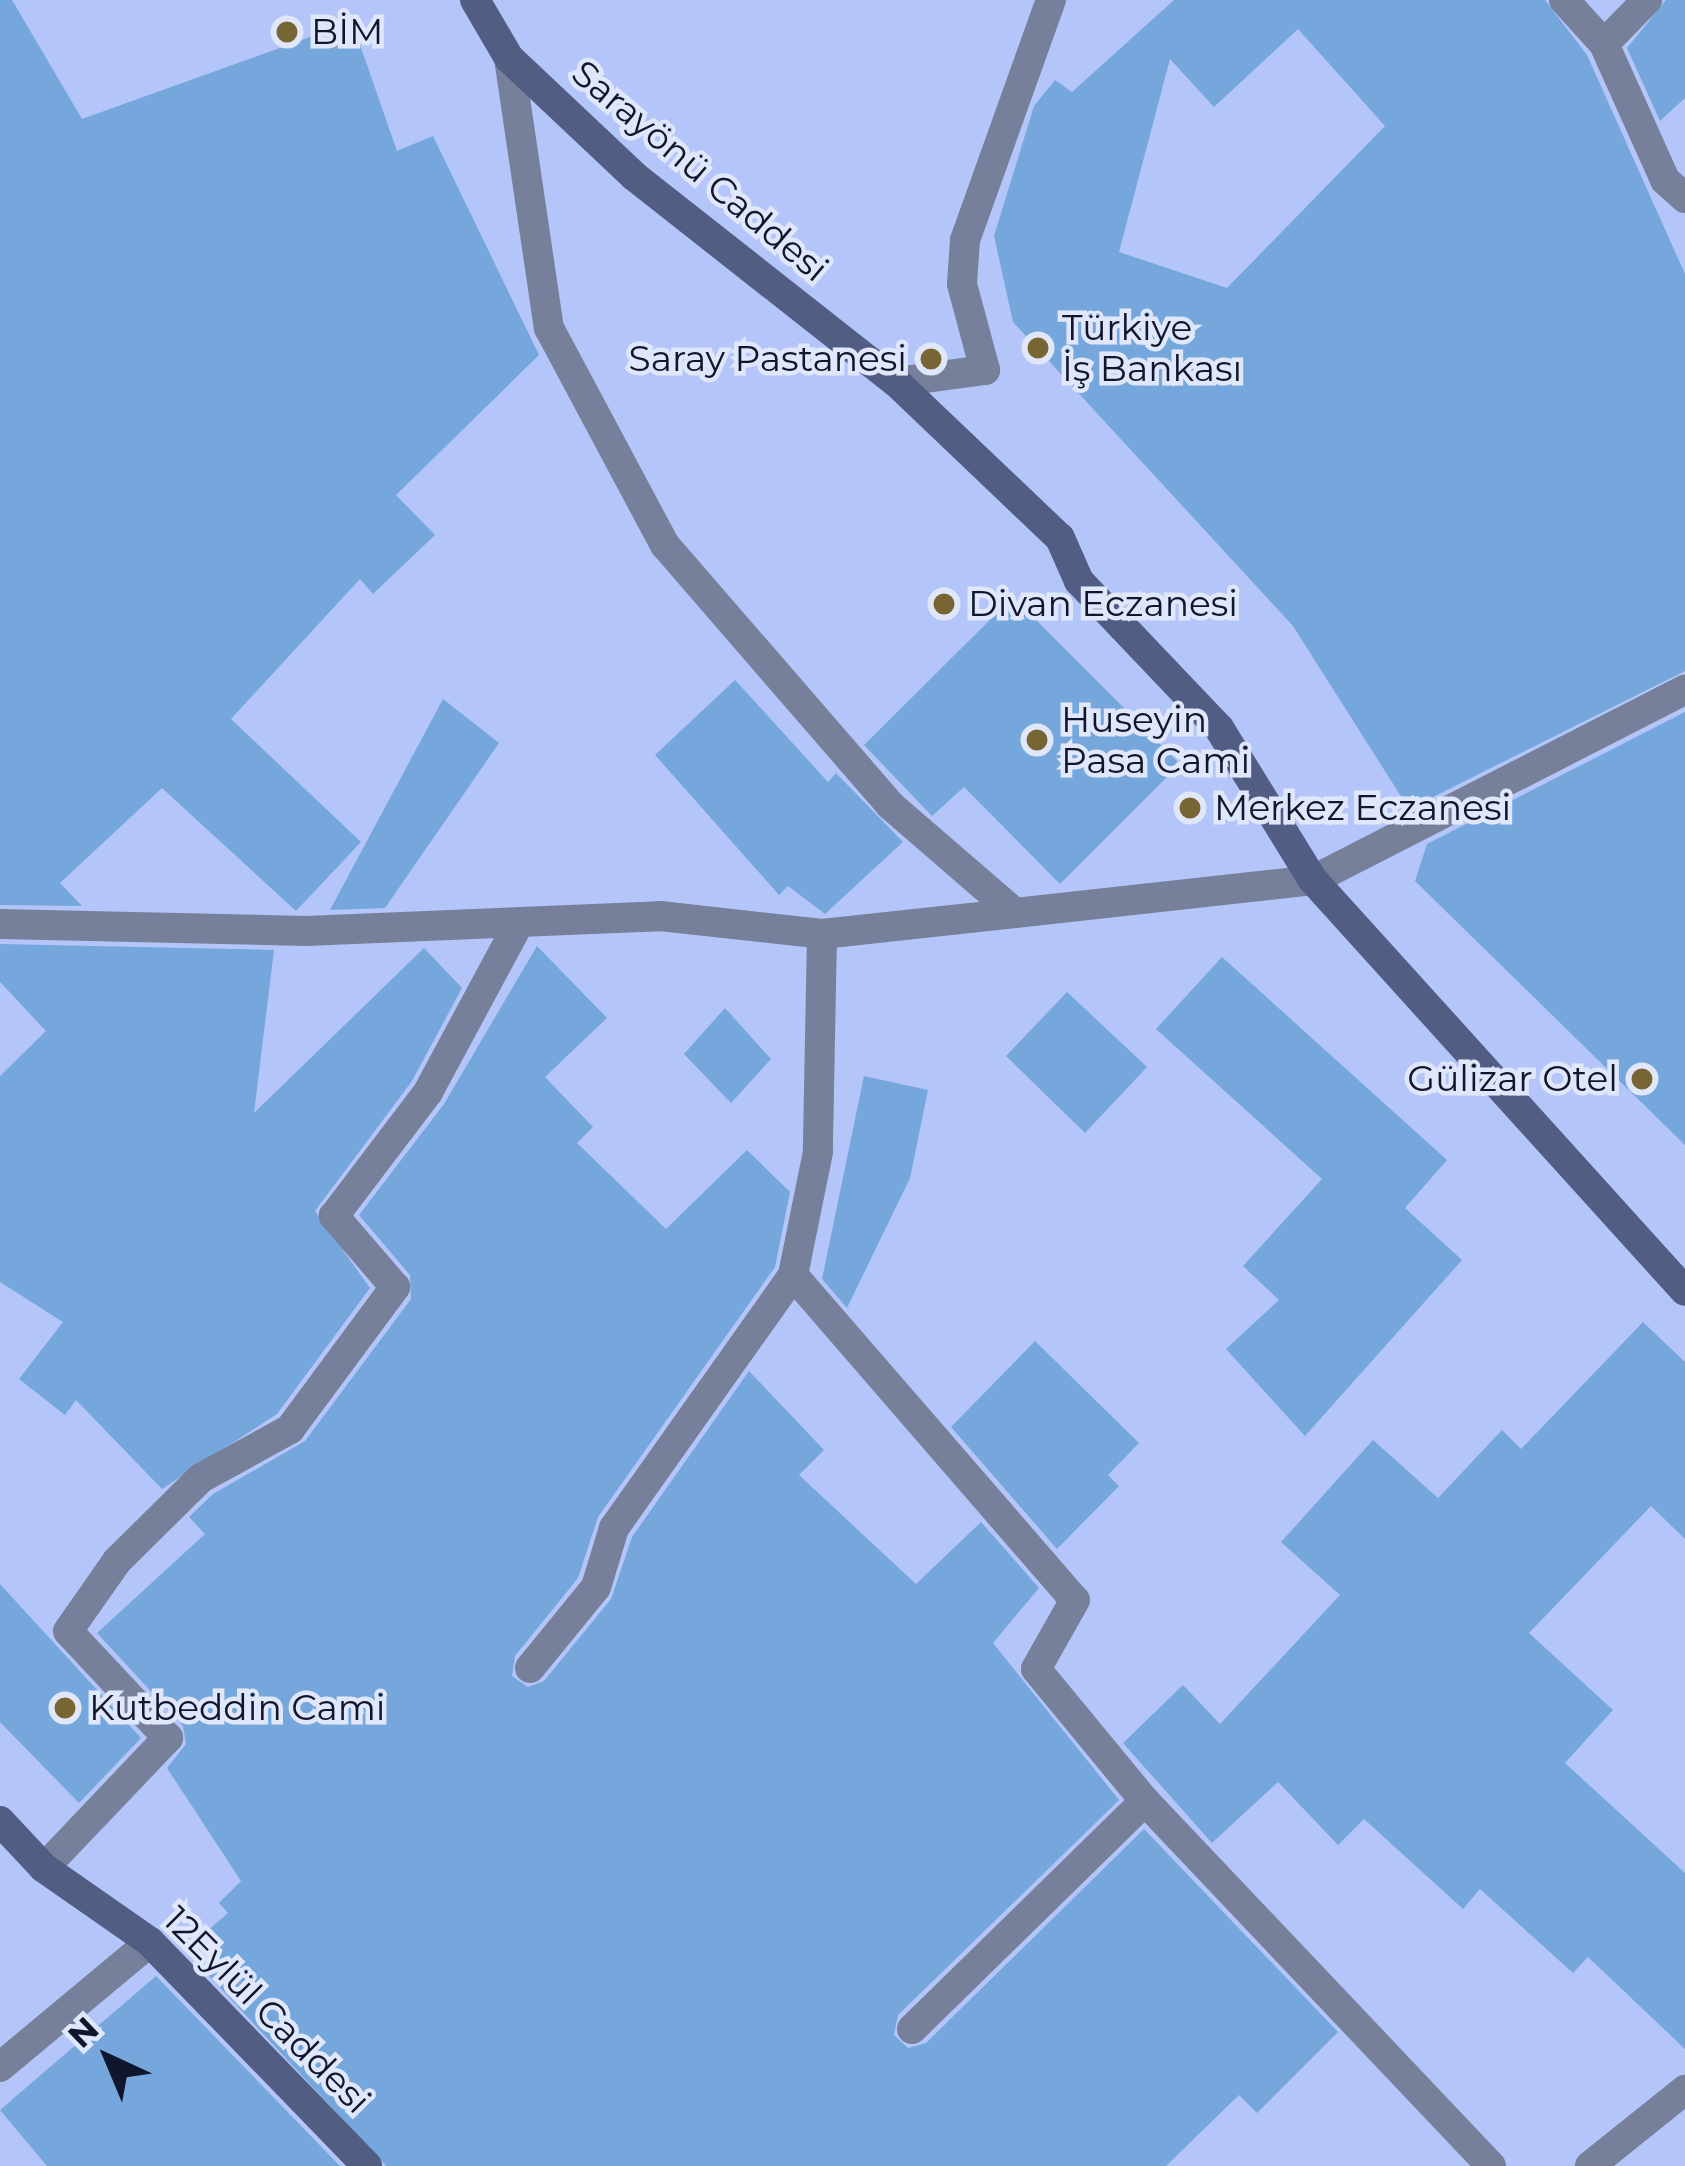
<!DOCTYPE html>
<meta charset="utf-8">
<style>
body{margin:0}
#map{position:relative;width:1685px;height:2166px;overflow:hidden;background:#b4c5f9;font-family:Montserrat,sans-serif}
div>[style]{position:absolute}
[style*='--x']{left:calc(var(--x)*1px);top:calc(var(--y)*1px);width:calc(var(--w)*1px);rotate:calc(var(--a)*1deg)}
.building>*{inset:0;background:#75a7dc}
.street>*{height:30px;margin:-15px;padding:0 15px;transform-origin:15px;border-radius:15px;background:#76809a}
.secondary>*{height:30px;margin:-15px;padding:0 15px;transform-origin:15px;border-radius:15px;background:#515d83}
.dots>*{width:33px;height:33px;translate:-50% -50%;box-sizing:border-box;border:6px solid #e0e7fb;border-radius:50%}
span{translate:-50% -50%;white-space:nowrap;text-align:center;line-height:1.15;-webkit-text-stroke:9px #e0e7fb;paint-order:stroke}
.poi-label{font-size:36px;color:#10162d}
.left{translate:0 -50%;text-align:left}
.right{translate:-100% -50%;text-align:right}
.street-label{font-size:36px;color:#10162d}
.north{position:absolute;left:48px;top:1998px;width:120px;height:120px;-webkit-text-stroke:9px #e0e7fb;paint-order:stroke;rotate:316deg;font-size:33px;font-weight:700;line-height:48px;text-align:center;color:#10162d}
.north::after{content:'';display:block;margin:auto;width:42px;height:54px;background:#10162d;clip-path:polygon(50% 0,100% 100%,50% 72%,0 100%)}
</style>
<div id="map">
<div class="building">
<div style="clip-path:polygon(0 0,12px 0,82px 119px,352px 22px,397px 151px,433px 136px,539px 355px,396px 495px,435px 535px,373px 594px,360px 579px,231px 719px,361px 842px,296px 911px,162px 788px,60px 883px,82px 906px,0 905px)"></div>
<div style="clip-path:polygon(evenodd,1174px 0,1545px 0,1587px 55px,1685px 274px,1685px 671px,1409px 809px,1293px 626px,1013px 322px,994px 236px,1034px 106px,1055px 80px,1072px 92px,1174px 0,1298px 29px,1385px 126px,1227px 288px,1119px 252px,1170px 59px,1214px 107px,1298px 29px)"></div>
<div style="clip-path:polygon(1666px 0,1685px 0,1685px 98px,1660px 121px,1627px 48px)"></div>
<div style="clip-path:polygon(1013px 597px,1180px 764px,1060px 884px,964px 787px,932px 816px,864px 745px)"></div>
<div style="clip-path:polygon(735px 680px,828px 782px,836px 773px,903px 842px,825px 914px,788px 886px,779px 895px,655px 755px)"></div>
<div style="clip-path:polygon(443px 699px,499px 743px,385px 908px,330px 910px)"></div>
<div style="clip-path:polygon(1685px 712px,1685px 1145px,1415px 881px,1427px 844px)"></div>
<div style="clip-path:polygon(0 944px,274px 950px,254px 1113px,424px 948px,462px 988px,412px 1081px,315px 1211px,370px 1288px,277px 1414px,162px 1489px,76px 1400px,65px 1415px,19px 1379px,63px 1322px,0 1282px,0 1076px,46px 1031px,0 982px)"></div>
<div style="clip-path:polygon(537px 946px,607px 1018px,545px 1077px,593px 1127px,577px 1143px,666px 1229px,747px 1150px,790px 1192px,775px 1267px,598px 1517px,578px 1578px,515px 1656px,512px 1676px,528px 1687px,544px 1681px,611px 1599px,632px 1537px,749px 1371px,824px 1450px,799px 1475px,916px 1584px,981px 1522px,1039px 1588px,993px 1643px,1119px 1800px,898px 2015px,894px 2035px,908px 2048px,926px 2043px,1144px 1829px,1338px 2032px,1257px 2113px,1239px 2095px,1166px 2166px,386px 2166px,185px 1950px,228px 1913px,219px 1903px,241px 1881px,167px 1768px,186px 1744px,183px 1726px,97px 1633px,205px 1534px,189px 1517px,213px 1494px,305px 1441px,411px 1299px,410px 1275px,359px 1215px,444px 1104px)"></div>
<div style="clip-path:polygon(1222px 957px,1447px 1160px,1405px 1208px,1462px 1260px,1305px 1436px,1226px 1349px,1279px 1300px,1243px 1266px,1322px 1179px,1156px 1029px)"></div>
<div style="clip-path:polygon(1067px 992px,1147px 1067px,1085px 1133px,1006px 1056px)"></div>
<div style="clip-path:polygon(725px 1008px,771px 1059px,731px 1103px,684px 1054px)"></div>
<div style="clip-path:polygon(864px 1076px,928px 1090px,910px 1178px,847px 1308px,822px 1279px)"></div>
<div style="clip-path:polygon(1643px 1322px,1685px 1362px,1685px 1539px,1651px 1506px,1529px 1633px,1613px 1710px,1565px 1763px,1685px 1873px,1685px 2049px,1588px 1957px,1573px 1973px,1480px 1889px,1463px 1909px,1364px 1819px,1338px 1845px,1278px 1782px,1212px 1843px,1123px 1743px,1183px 1685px,1220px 1724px,1340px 1595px,1281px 1542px,1373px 1440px,1438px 1498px,1502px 1430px,1521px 1449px)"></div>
<div style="clip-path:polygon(1035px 1341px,1139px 1443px,1108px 1475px,1119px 1486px,1057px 1549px,951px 1427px)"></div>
<div style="clip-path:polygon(0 1584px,141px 1738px,79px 1803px,0 1722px)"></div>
<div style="clip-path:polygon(156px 1976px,340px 2166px,47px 2166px,0 2110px)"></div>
</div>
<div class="street">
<div style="--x:1564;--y:0;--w:59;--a:47.7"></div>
<div style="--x:1604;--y:44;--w:149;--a:65.8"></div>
<div style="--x:1665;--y:180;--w:27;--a:42"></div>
<div style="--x:1604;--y:44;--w:62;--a:-45.7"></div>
<div style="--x:509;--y:58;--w:273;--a:81.6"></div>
<div style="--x:549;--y:328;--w:246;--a:61.9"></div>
<div style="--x:665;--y:545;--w:344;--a:49.1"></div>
<div style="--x:890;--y:805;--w:165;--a:40.8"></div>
<div style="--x:1015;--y:913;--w:300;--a:-6.3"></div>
<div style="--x:1313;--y:880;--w:418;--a:-27.1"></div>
<div style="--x:896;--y:382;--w:90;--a:-7.7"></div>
<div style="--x:985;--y:370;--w:89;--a:-105"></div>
<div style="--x:962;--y:284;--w:44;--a:-86.1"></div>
<div style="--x:965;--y:240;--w:255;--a:-70.3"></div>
<div style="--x:0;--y:924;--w:306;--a:1.3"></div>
<div style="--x:306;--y:931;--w:354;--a:-2.4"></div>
<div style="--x:660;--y:916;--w:163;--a:6.3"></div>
<div style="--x:822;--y:934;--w:194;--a:-6.2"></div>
<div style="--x:822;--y:934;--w:218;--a:91.1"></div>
<div style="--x:818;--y:1152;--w:126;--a:101.5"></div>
<div style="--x:793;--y:1275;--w:430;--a:49.1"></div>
<div style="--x:1075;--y:1600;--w:79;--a:119.5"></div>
<div style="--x:1036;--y:1669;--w:171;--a:50.5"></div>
<div style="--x:1145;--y:1801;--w:503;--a:46.53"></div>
<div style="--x:530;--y:1668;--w:104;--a:-50.8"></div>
<div style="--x:596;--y:1587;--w:62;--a:-73"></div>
<div style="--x:614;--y:1528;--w:310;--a:-54.7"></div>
<div style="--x:44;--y:1868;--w:180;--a:-46.4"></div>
<div style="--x:168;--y:1738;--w:146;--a:-133.1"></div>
<div style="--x:68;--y:1631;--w:85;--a:-55"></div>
<div style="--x:117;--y:1561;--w:118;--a:-44.7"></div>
<div style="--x:201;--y:1478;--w:102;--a:-28.8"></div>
<div style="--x:290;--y:1429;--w:177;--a:-53.5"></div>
<div style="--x:395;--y:1287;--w:94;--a:-130.7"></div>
<div style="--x:334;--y:1216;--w:156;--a:-52.8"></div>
<div style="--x:428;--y:1092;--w:187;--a:-61.7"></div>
<div style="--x:912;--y:2029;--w:326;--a:-44.4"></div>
<div style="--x:0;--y:2067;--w:195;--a:-39.8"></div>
<div style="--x:1590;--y:2166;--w:122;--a:-38.7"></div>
</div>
<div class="secondary">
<div style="--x:475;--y:0;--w:67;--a:59.6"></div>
<div style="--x:509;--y:58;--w:172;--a:43.3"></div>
<div style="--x:634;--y:176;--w:333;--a:38.2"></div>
<div style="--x:896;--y:382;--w:226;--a:43.6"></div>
<div style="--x:1060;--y:538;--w:47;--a:66.2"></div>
<div style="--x:1079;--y:581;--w:203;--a:46.4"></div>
<div style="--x:1219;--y:728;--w:179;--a:58.3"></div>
<div style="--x:1313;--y:880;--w:554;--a:47.85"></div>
<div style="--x:0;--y:1821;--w:64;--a:46.9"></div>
<div style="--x:44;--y:1868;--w:129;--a:34.9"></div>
<div style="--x:150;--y:1942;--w:312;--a:45.9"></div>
</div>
<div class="dots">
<div style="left:287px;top:32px;background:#776634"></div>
<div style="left:1038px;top:348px;background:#776634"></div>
<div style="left:931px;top:359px;background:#776634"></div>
<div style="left:944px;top:604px;background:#776634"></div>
<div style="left:1037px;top:740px;background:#776634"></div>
<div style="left:1190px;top:808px;background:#776634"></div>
<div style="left:1642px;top:1079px;background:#776634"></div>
<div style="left:65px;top:1708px;background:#776634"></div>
</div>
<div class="poi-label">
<span class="left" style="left:311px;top:32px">BİM</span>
<span class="left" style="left:1062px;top:348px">Türkiye<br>İş Bankası</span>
<span class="right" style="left:907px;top:359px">Saray Pastanesi</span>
<span class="left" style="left:968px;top:604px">Divan Eczanesi</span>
<span class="left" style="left:1061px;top:740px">Huseyin<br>Pasa Cami</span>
<span class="left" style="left:1214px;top:808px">Merkez Eczanesi</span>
<span class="right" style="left:1618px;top:1079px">Gülizar Otel</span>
<span class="left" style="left:89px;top:1708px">Kutbeddin Cami</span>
</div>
<div class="street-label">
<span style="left:700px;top:171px;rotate:40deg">Sarayönü Caddesi</span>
<span style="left:267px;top:2010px;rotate:45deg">12Eylül Caddesi</span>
</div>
<div class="north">N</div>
</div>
